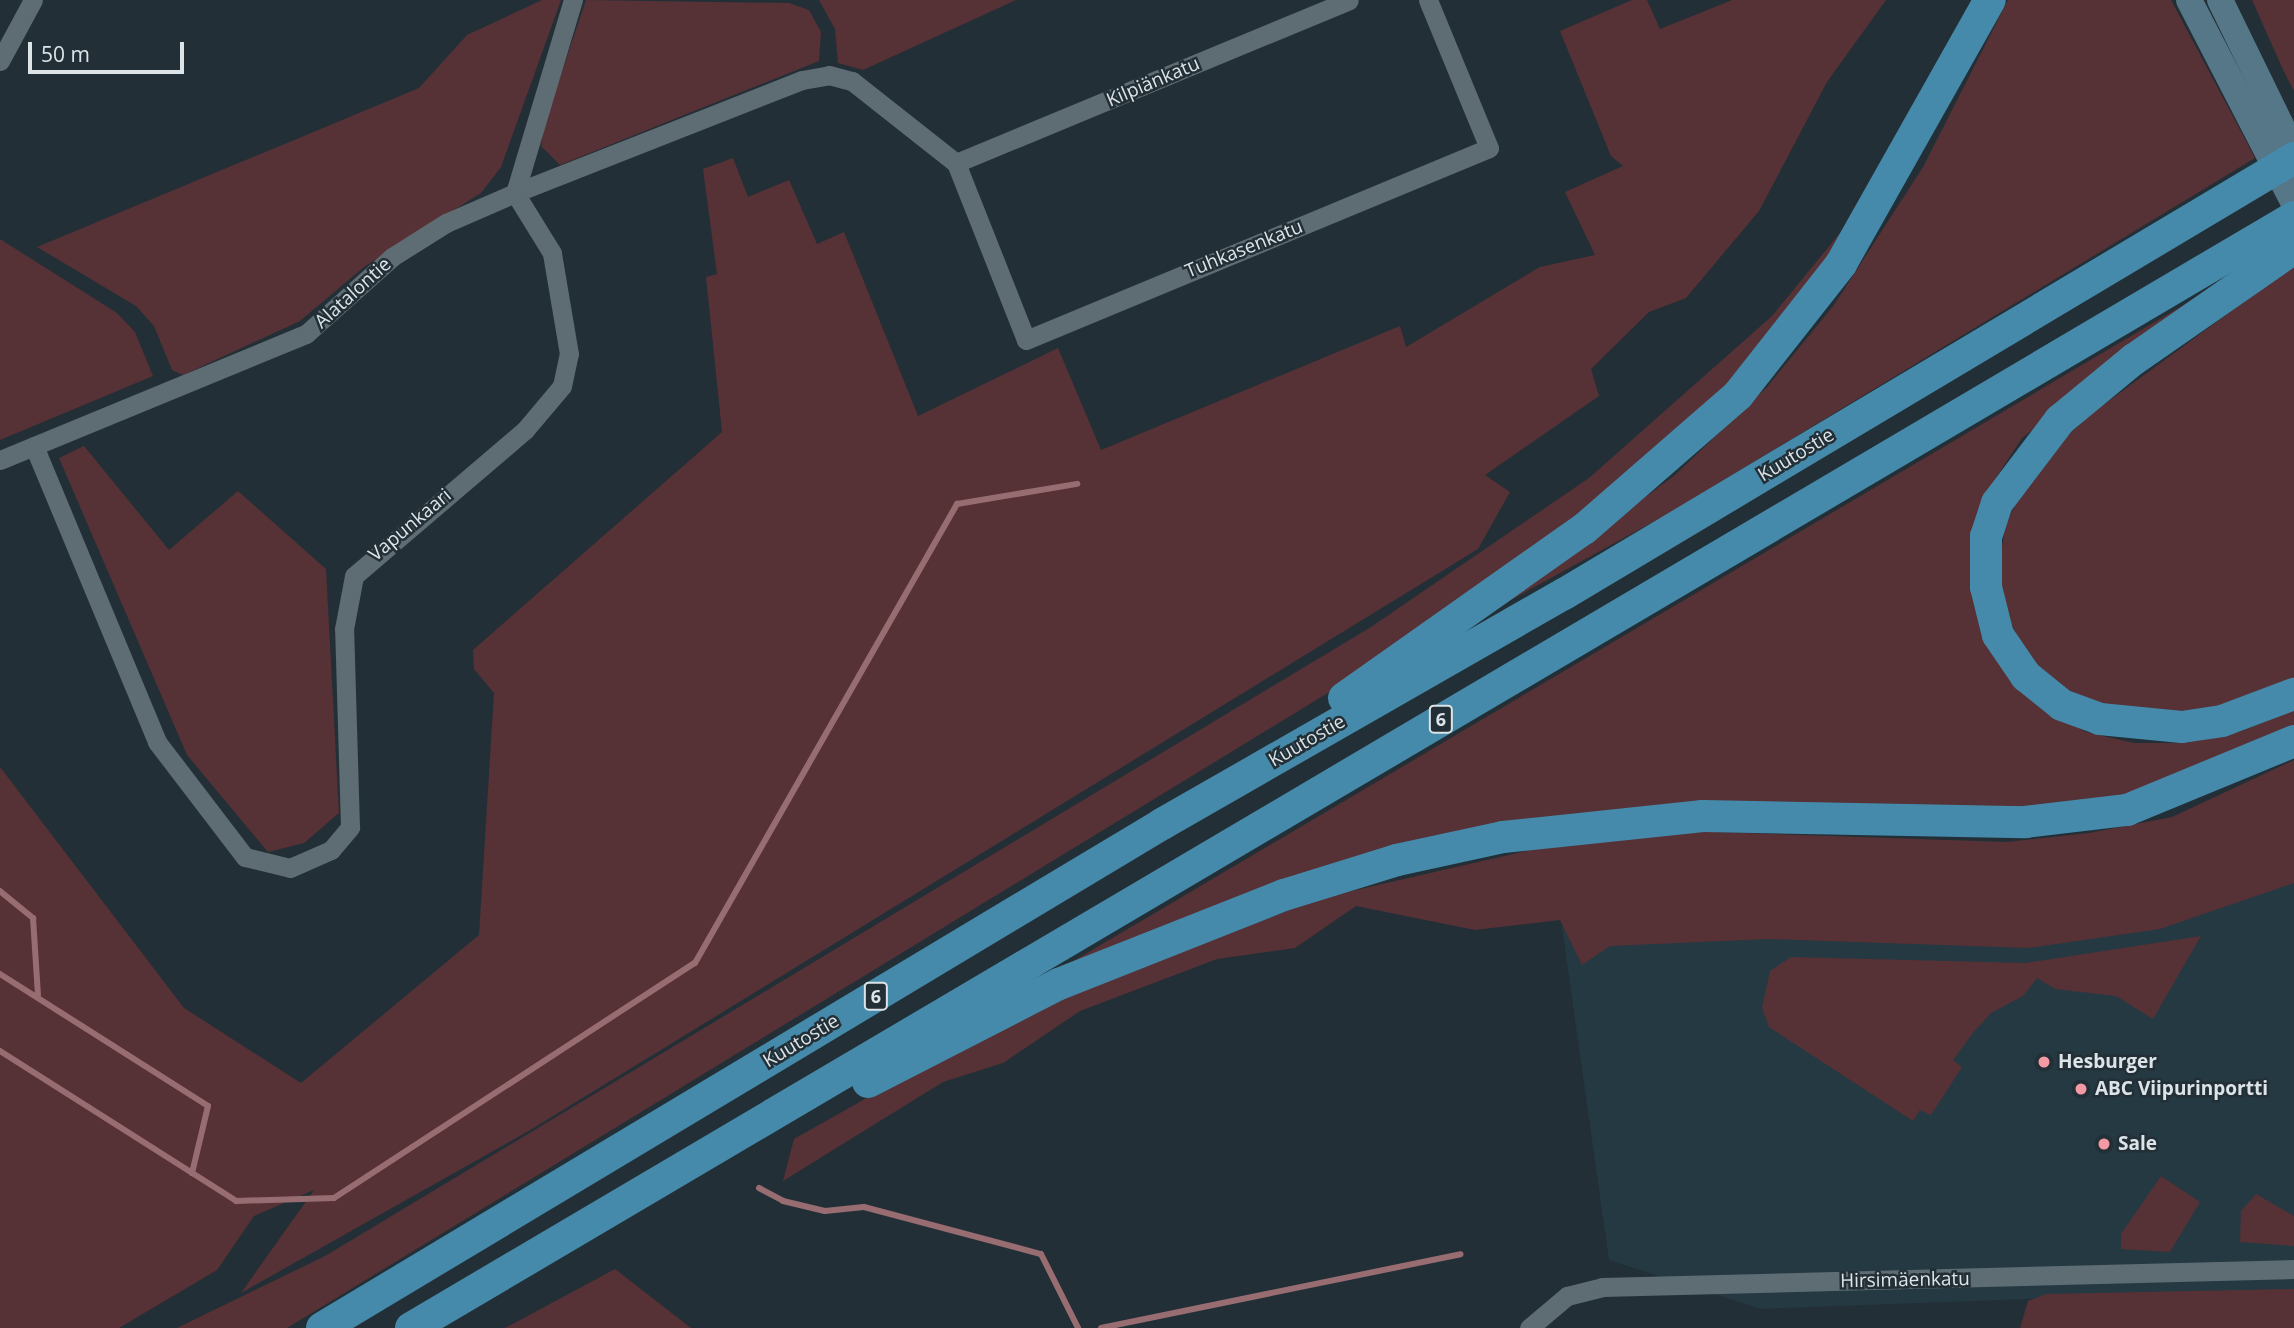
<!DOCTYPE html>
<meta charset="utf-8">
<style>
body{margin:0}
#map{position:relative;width:2294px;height:1328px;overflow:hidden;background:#232f36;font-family:"Open Sans",sans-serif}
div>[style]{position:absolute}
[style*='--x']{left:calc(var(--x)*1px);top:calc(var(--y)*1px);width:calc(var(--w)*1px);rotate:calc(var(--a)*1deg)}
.built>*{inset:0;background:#253943}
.green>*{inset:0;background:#563135}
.stream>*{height:6px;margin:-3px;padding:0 3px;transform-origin:3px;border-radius:3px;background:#986d71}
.minor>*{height:19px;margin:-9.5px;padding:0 9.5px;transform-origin:9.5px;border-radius:9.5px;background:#5e6c73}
.secondary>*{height:26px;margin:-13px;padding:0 13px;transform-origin:13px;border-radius:13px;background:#578}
.trunk>*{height:32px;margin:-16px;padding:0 16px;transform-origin:16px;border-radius:16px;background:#458aaa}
.dots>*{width:19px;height:19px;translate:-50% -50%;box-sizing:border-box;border:4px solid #232f36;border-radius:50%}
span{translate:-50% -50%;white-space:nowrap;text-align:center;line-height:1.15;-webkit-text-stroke:5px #232f36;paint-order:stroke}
.shield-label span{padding:2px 5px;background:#232f36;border:2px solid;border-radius:5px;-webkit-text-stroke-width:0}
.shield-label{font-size:18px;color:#dce4e8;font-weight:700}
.street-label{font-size:19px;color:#dce4e8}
.poi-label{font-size:19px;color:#dce4e8;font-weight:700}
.left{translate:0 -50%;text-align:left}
.scale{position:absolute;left:28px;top:42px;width:156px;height:32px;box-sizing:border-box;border:4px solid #dce4e8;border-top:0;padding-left:9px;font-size:21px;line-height:24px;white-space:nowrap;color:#dce4e8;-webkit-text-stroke:5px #232f36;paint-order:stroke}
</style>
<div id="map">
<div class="built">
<div style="clip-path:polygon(2294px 847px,2294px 1289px,1761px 1309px,1609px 1260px,1561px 920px)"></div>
</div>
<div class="green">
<div style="clip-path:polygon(542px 0,561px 0,501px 167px,481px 193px,364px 267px,300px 321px,183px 375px,172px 370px,154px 326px,136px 306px,37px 247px,419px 88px,467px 35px)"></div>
<div style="clip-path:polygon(586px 0,789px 3px,809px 10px,821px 32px,819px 61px,560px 165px,541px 146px,544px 125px)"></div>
<div style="clip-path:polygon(819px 0,1016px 0,863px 70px,838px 63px,835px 29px)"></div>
<div style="clip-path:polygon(1632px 0,1647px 0,1660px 29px,1732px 0,1886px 0,1827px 82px,1759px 211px,1686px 298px,1649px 312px,1591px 369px,1599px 396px,1485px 475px,1510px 492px,1478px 549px,532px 1129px,241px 1293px,314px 1190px,254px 1216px,217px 1270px,119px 1328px,0 1328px,0 767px,184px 1008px,301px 1083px,479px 935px,494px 693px,474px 669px,473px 650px,722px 432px,706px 277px,717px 274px,703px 169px,733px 158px,748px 197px,789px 180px,817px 244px,844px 232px,918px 416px,1058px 348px,1101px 450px,1400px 326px,1406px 347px,1540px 267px,1595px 255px,1565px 192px,1623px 166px,1611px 156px,1560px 31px)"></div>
<div style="clip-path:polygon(2008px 0,2171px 0,2255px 158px,1673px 511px,1498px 607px,1675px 475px,1767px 387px,1834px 305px,1923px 167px)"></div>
<div style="clip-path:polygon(2252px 0,2294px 0,2294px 91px,2284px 72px)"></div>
<div style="clip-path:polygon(1862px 206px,1794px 306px,1713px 400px,1603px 495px,1364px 671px,287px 1328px,177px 1328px,325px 1256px,1371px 627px,1589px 478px,1772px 316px)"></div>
<div style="clip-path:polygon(0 239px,117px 313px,135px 332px,153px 376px,0 440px)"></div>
<div style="clip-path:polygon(2294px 265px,2294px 681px,2242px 704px,2160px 716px,2112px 710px,2057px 686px,2030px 659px,2007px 617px,1999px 571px,2005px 525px,2035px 466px,2091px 414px)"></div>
<div style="clip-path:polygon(2209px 290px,2022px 438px,1982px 499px,1972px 545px,2041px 707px,2086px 732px,2134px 743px,2179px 743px,2239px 732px,2294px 710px,2294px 728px,2231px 761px,2104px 801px,2041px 809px,1683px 803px,1482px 827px,1274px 882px,1038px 982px)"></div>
<div style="clip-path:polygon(84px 446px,169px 550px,238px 491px,326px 569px,339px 813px,304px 843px,268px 852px,187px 755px,59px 458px)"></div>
<div style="clip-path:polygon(2294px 760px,2294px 883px,2160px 929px,2028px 948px,1768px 939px,1610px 946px,1582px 965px,1560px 920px,1475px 930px,1356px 906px,1295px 948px,1217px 959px,1080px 1011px,1003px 1063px,943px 1082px,783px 1181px,794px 1139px,918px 1069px,1062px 997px,1321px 898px,1544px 847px,1686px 831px,2007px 842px,2089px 833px,2172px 817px)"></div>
<div style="clip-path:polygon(2201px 936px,2153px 1019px,2116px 996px,2055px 989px,2037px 978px,2023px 996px,1991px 1013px,1973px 1033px,1953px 1060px,1962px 1067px,1931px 1115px,1920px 1110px,1913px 1121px,1769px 1027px,1762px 1008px,1770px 971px,1791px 957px,2025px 963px)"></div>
<div style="clip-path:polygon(2161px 1176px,2200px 1202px,2170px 1252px,2121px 1249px,2121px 1234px)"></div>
<div style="clip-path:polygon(2256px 1194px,2294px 1216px,2294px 1246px,2240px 1242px,2241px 1211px)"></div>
<div style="clip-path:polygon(615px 1269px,691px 1328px,505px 1328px)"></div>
<div style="clip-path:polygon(2294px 1289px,2294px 1328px,2020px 1328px,2028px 1301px,2046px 1294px)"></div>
</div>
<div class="stream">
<div style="--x:0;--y:891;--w:43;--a:39.3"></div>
<div style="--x:33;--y:918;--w:77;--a:86.3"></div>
<div style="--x:0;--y:974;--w:246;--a:32.4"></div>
<div style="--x:208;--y:1106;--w:69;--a:103.4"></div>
<div style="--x:0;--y:1051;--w:280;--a:32.4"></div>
<div style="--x:236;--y:1201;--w:98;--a:-1.8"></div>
<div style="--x:334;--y:1198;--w:431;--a:-33.1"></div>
<div style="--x:695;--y:963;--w:529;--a:-60.28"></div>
<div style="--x:957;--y:504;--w:122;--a:-9.5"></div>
<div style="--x:759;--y:1188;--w:27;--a:28"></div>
<div style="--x:783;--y:1201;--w:43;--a:13.4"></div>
<div style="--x:825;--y:1211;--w:39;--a:-6"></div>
<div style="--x:864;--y:1207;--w:183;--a:14.9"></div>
<div style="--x:1041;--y:1254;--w:83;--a:63.4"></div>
<div style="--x:1101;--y:1328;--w:367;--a:-11.6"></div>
</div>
<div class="minor">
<div style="--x:0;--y:61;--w:69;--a:-61.6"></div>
<div style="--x:956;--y:163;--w:425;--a:-22.5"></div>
<div style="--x:34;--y:446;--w:321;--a:67.4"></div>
<div style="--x:157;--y:742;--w:145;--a:52.6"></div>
<div style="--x:245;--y:857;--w:46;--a:13.7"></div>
<div style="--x:290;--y:868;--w:45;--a:-23.7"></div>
<div style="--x:331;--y:850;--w:30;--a:-50"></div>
<div style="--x:350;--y:827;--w:198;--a:-91.7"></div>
<div style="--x:344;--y:629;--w:54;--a:-79.3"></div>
<div style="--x:354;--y:576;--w:225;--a:-40.5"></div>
<div style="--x:525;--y:430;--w:57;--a:-49.9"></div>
<div style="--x:562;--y:386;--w:33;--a:-78"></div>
<div style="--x:569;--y:354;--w:102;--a:-99.6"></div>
<div style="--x:552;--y:253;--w:70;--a:-121.7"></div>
<div style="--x:515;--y:193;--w:308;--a:-21.5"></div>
<div style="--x:802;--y:80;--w:27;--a:-10"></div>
<div style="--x:829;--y:75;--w:24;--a:15"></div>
<div style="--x:852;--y:81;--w:132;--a:38.3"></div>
<div style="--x:956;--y:163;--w:190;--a:68.4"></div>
<div style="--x:1026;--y:340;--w:501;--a:-22.52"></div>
<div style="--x:1489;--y:148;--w:160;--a:-112.4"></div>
<div style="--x:0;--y:460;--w:331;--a:-22.4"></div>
<div style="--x:306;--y:334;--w:115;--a:-41.8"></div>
<div style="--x:392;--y:257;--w:64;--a:-32.2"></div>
<div style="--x:446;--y:223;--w:75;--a:-23.5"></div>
<div style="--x:515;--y:193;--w:202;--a:-73.3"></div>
<div style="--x:1529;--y:1328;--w:50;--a:-40.1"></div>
<div style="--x:1567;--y:1296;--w:36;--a:-14"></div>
<div style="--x:1602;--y:1287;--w:692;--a:-1.49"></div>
</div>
<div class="secondary">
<div style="--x:2189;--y:0;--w:229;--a:62.7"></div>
<div style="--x:2220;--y:0;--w:169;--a:64"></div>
</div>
<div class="trunk">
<div style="--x:2294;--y:248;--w:195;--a:145.2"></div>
<div style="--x:2134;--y:359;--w:96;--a:140.5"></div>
<div style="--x:2060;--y:420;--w:104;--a:127.2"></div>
<div style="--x:1997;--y:503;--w:35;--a:108"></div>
<div style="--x:1986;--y:536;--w:51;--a:90"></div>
<div style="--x:1986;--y:587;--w:49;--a:76"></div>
<div style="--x:1998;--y:635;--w:50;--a:55.7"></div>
<div style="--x:2026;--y:676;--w:46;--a:38.9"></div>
<div style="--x:2062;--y:705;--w:40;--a:20.2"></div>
<div style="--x:2100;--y:719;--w:82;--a:5.6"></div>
<div style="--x:2182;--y:727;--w:40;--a:-8.5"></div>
<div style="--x:2222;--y:721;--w:77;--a:-20.6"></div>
<div style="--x:1344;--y:698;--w:294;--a:-35.2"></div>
<div style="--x:1584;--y:529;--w:204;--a:-41"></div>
<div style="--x:1738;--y:395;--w:167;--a:-51.8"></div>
<div style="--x:1841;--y:264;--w:303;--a:-60.6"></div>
<div style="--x:868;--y:1082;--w:215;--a:-27.2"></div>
<div style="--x:1059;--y:984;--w:242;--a:-21.6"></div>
<div style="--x:1284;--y:895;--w:118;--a:-17.2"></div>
<div style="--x:1397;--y:860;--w:108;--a:-12.2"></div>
<div style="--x:1503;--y:837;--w:201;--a:-6"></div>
<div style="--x:1703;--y:816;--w:322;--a:1.1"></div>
<div style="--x:2025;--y:822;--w:103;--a:-6.7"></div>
<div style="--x:2127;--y:810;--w:181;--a:-22.4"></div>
<div style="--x:322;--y:1328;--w:980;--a:-30.96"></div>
<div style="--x:1162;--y:824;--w:463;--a:-29.8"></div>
<div style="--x:1564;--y:594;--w:850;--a:-30.85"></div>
<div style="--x:411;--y:1328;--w:2186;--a:-30.54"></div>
</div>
<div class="dots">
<div style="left:2044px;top:1062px;background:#f49aa4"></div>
<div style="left:2081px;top:1089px;background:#f49aa4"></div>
<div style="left:2104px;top:1144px;background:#f49aa4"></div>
</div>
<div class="shield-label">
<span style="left:1441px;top:719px">6</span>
<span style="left:876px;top:996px">6</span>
</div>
<div class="street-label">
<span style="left:1153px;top:82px;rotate:-23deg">Kilpiänkatu</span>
<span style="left:1244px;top:249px;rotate:-22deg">Tuhkasenkatu</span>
<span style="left:353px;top:293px;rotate:-42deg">Alatalontie</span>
<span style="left:1796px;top:455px;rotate:-31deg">Kuutostie</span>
<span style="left:410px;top:525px;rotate:-40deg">Vapunkaari</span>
<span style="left:1307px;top:741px;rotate:-30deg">Kuutostie</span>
<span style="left:801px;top:1041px;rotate:-31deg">Kuutostie</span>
<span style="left:1905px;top:1280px;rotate:-1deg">Hirsimäenkatu</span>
</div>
<div class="poi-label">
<span class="left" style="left:2058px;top:1062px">Hesburger</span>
<span class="left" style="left:2095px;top:1089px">ABC Viipurinportti</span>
<span class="left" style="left:2118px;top:1144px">Sale</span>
</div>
<div class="scale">50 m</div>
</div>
